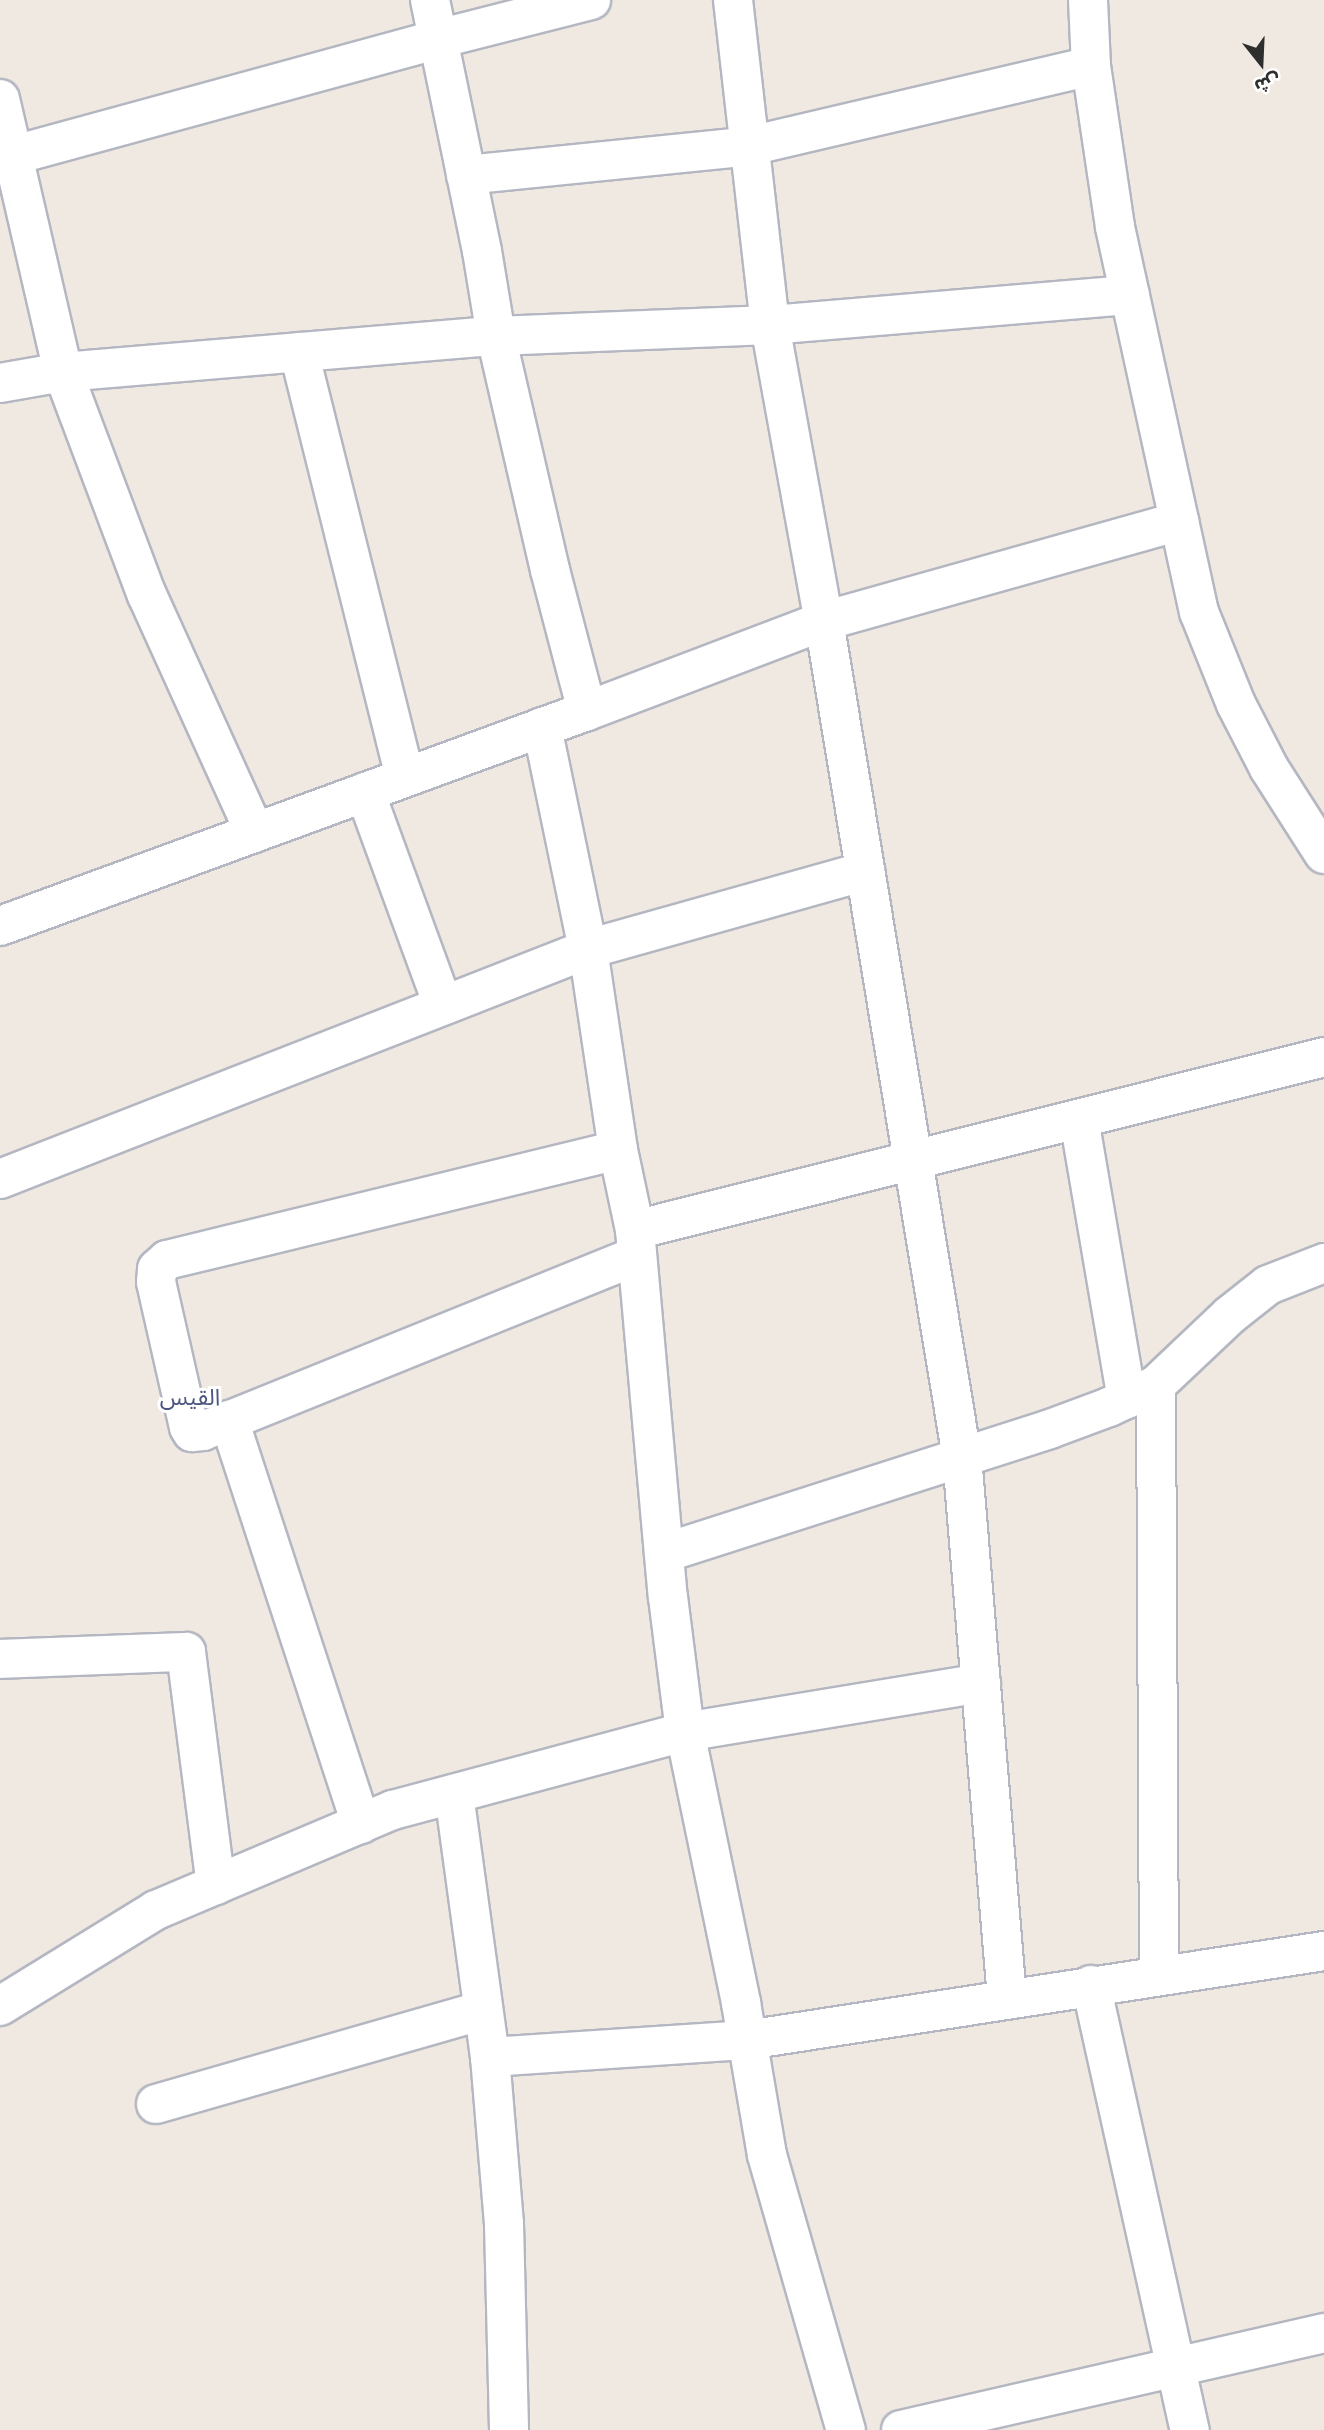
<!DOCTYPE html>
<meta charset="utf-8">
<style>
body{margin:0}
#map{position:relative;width:1324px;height:2430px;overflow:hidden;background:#efe9e1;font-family:Arial,"Noto Sans Arabic",sans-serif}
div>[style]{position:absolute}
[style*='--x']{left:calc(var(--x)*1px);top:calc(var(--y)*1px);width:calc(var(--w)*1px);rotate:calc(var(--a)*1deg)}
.roads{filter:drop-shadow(2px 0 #b4b7c1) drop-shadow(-2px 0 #b4b7c1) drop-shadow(0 2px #b4b7c1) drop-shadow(0 -2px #b4b7c1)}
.street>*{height:38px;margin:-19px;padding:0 19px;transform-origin:19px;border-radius:19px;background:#fff}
span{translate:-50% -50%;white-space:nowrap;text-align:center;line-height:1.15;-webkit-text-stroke:6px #fff;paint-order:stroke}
.quarter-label{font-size:23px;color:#4d5680}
.north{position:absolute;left:1226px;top:28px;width:70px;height:70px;-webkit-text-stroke:5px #fff;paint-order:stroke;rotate:162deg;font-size:19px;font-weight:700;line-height:28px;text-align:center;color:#2e2e2e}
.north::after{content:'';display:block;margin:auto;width:24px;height:32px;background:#2e2e2e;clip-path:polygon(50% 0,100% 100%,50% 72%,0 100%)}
</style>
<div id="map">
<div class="roads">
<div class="street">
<div style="--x:430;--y:0;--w:256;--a:78.3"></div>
<div style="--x:482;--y:251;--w:86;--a:80.6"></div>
<div style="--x:496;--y:336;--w:240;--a:77"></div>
<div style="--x:550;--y:570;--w:146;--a:75.3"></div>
<div style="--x:733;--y:0;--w:327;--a:83.5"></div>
<div style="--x:770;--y:325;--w:301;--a:79.7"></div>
<div style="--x:824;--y:621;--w:847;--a:80.63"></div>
<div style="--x:962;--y:1457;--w:544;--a:85.25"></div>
<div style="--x:1088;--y:0;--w:66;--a:87.4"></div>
<div style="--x:1091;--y:66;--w:163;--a:81.5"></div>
<div style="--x:1115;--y:227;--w:394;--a:77.7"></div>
<div style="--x:1199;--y:612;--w:99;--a:68.1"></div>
<div style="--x:1236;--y:704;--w:72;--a:62.7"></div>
<div style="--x:1269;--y:768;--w:102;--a:57.4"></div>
<div style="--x:0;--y:99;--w:280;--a:77"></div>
<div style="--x:63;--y:372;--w:238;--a:69.4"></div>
<div style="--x:147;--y:595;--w:261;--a:65.6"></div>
<div style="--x:11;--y:156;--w:443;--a:-15.3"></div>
<div style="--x:438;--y:39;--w:158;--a:-14.3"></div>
<div style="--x:466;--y:175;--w:285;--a:-5.8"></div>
<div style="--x:750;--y:146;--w:350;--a:-13.2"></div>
<div style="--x:299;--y:352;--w:438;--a:76"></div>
<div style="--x:0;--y:383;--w:64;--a:-9.9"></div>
<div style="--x:63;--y:372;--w:434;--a:-4.8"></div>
<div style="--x:496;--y:336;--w:274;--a:-2.3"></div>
<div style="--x:770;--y:325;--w:361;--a:-4.8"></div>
<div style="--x:542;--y:727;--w:227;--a:78.3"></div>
<div style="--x:588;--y:949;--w:203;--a:81.5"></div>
<div style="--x:618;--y:1150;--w:82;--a:78"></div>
<div style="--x:635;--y:1230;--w:368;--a:84.9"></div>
<div style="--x:668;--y:1597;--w:136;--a:82.8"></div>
<div style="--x:685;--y:1732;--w:277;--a:78.3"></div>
<div style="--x:741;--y:2003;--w:154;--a:80.3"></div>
<div style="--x:767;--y:2155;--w:286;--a:74"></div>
<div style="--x:365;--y:792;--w:227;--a:69.9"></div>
<div style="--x:0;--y:926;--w:625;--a:-20.12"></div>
<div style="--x:587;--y:711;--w:254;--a:-20.8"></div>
<div style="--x:824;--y:621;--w:369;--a:-15.7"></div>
<div style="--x:1079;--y:1119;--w:284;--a:80.3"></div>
<div style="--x:618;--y:1150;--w:464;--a:166.3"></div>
<div style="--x:167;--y:1260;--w:13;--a:138"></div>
<div style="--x:157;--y:1269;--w:13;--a:94"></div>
<div style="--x:156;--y:1282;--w:149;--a:77.2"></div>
<div style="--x:189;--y:1427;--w:6;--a:59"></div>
<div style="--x:192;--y:1432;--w:11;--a:-5"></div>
<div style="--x:203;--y:1431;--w:468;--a:-22"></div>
<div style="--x:0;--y:1179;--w:631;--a:-21.36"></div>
<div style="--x:588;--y:949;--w:288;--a:-15.7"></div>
<div style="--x:635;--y:1230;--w:710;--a:-14.09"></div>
<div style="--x:1156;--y:1385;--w:590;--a:89.71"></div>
<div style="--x:229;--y:1420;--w:425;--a:71.9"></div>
<div style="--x:664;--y:1553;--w:405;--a:-17.8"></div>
<div style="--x:1050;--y:1429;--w:63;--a:-20.4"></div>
<div style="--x:1109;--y:1407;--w:52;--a:-25.1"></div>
<div style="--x:1156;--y:1385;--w:102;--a:-43.4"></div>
<div style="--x:1230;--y:1315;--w:48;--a:-38.3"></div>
<div style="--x:1268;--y:1285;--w:60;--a:-21.4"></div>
<div style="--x:0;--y:1659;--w:186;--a:-2.2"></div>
<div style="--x:186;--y:1652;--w:235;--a:82.7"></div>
<div style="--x:454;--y:1794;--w:265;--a:82.2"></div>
<div style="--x:490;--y:2057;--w:168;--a:85.2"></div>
<div style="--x:504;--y:2224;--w:206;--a:88.6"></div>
<div style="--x:1091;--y:1985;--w:456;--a:77.5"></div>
<div style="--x:0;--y:2006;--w:183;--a:-31.6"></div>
<div style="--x:156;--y:1910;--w:257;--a:-22.9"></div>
<div style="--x:393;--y:1810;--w:302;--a:-15"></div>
<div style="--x:685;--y:1732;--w:300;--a:-9.4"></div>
<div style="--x:490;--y:2057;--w:258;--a:-3.8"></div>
<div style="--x:747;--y:2040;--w:584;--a:-8.77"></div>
<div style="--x:156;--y:2104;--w:340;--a:-16"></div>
<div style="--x:901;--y:2430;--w:434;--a:-12.9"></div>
</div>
</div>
<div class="quarter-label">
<span style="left:190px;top:1397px">القيس</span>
</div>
<div class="north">ش</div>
</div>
